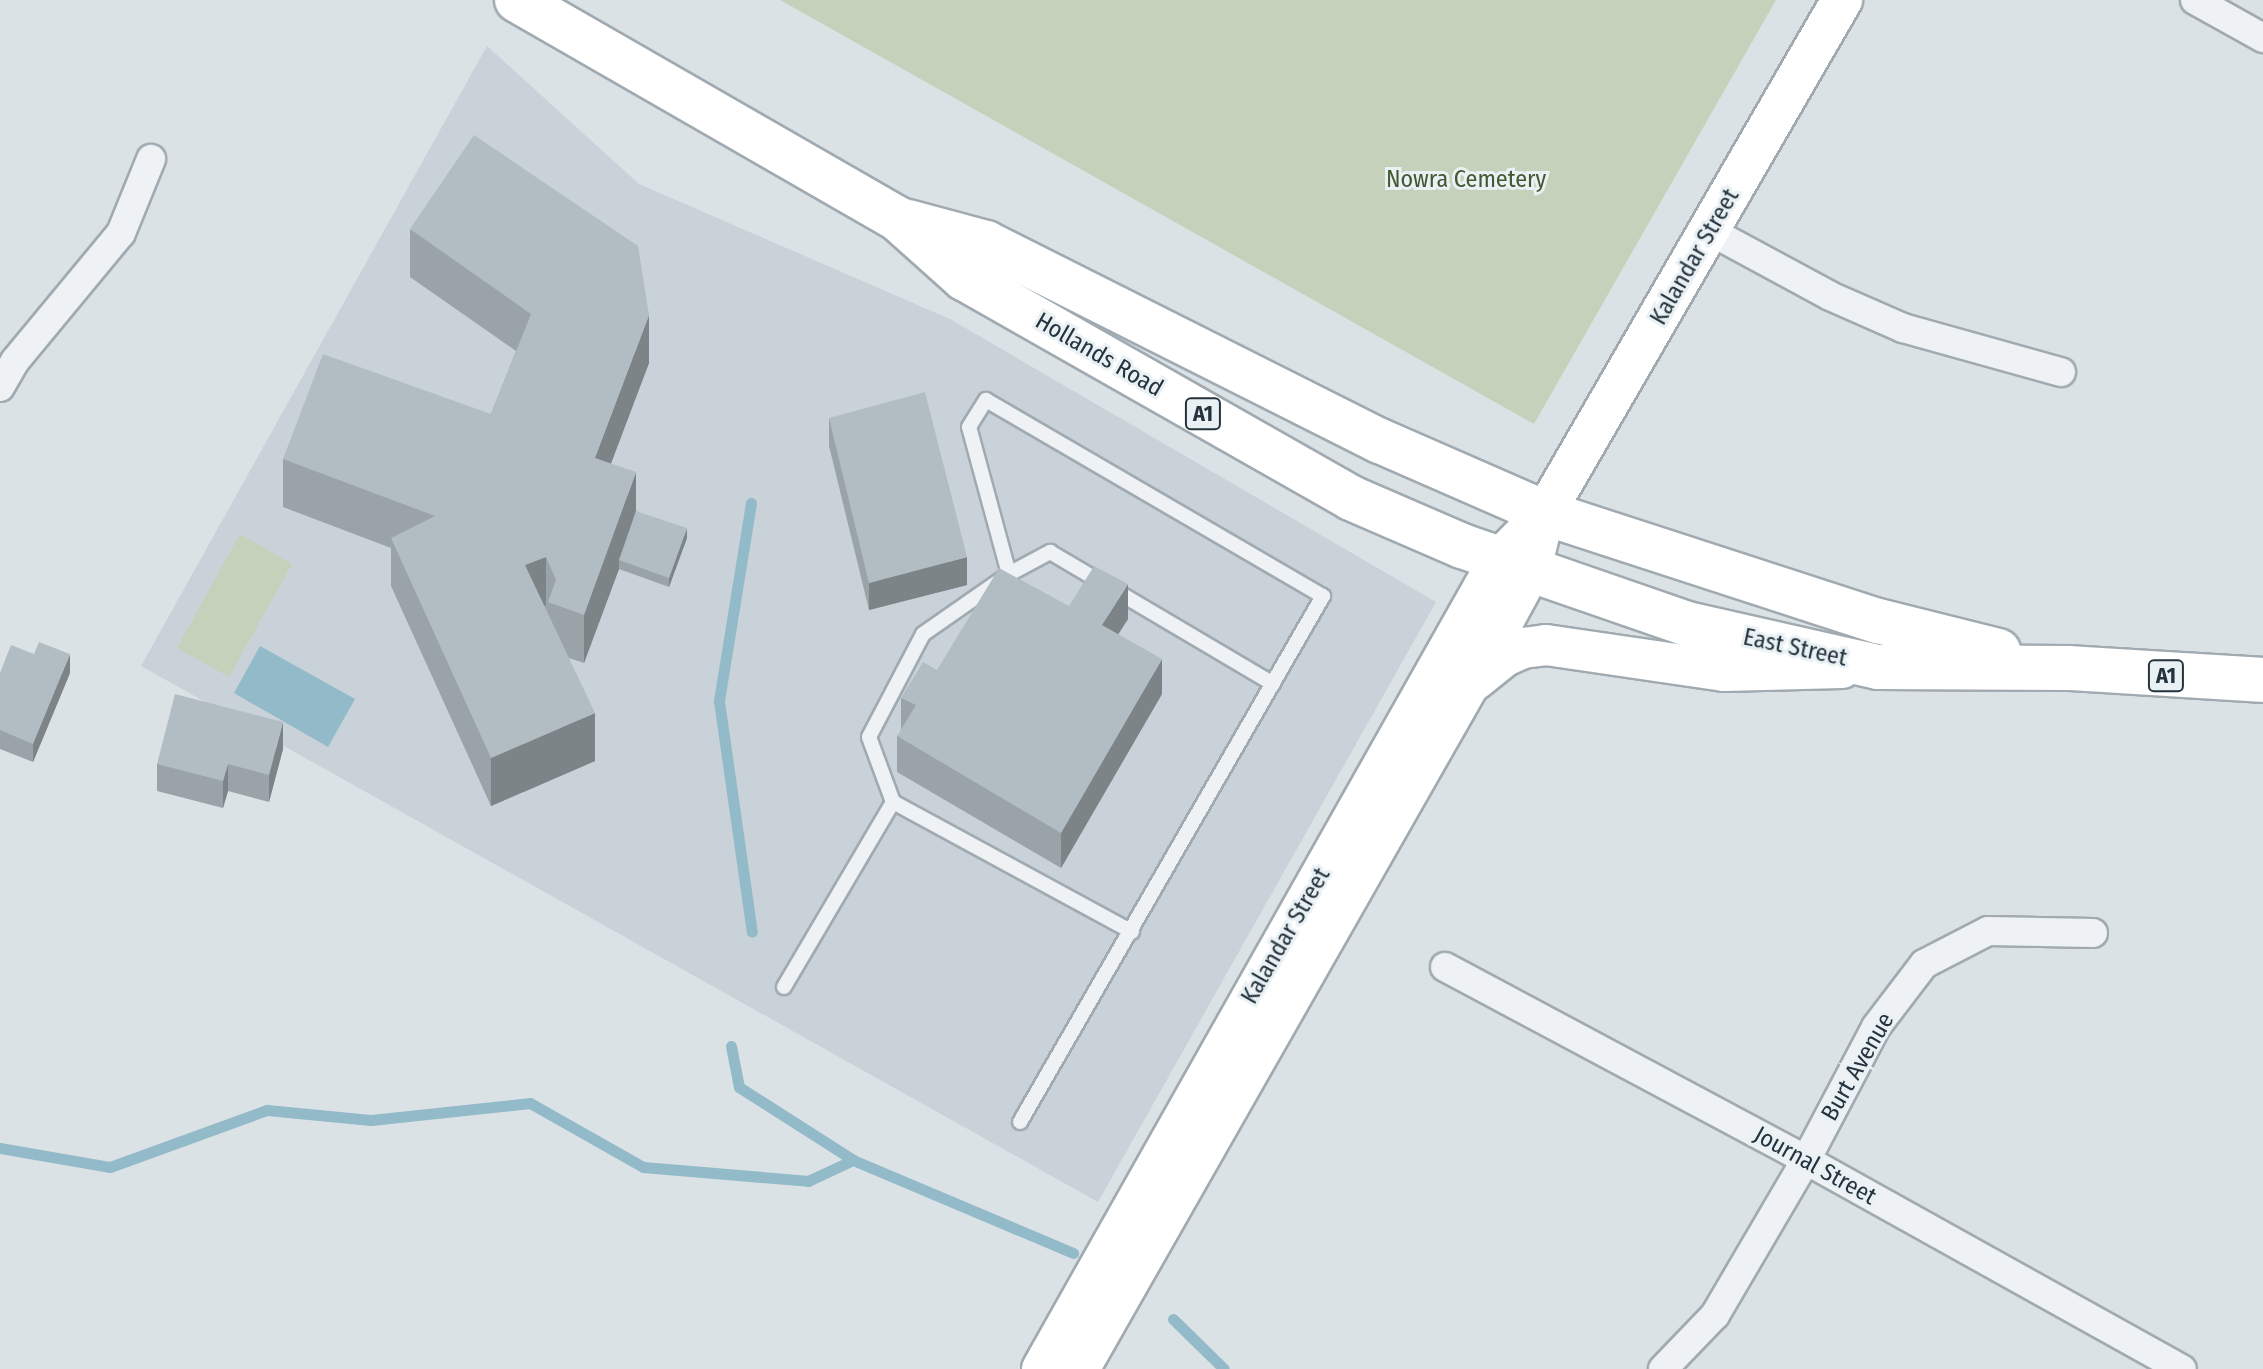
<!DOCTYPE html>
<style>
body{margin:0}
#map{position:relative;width:2263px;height:1369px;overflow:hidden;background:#dbe2e6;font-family:"Fira Sans Condensed",sans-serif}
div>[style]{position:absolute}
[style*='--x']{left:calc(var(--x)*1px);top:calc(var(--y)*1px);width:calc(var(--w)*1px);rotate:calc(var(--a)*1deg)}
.built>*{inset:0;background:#c9d2d8}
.green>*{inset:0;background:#c6d1bb}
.water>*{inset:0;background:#93bac9}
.stream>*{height:11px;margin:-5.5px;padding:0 5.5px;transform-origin:5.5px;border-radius:5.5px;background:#93bac9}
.roads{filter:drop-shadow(2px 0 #a0aab0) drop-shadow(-2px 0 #a0aab0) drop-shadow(0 2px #a0aab0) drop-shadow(0 -2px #a0aab0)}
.lane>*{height:14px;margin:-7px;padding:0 7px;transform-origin:7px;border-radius:7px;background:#eef2f5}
.street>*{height:28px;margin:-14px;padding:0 14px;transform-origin:14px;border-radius:14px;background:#eef2f5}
.secondary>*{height:40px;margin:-20px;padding:0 20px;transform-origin:20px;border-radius:20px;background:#fff}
.highway>*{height:44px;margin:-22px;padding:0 22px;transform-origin:22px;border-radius:22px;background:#fff}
.wall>*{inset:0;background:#99a3a8}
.shaded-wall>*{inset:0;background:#7d8488}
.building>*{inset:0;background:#b2bdc3}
span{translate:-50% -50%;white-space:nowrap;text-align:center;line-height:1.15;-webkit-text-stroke:6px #eaf1f4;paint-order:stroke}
.shield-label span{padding:2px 6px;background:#eaf1f4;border:2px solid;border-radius:6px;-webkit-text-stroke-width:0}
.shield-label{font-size:22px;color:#24333d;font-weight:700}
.park-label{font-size:24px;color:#425931}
.street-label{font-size:24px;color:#24333d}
</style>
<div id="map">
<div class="built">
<div style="clip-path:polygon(487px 46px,639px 184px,950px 319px,1436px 602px,1098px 1202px,141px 666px)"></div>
</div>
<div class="green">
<div style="clip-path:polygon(780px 0,1776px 0,1534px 424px)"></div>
<div style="clip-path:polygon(240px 534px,292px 564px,229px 677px,177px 648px)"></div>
</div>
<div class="water">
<div style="clip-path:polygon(260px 646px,355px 699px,328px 747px,234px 693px)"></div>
</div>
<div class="stream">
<div style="--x:751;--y:503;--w:201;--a:99.2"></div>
<div style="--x:719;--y:701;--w:233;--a:81.9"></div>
<div style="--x:731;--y:1046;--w:42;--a:79"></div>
<div style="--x:739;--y:1087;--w:135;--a:32.6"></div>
<div style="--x:0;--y:1148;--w:112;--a:9.8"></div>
<div style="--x:110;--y:1167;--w:167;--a:-20"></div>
<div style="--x:267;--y:1110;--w:104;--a:5.5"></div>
<div style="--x:371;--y:1120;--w:160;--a:-6.1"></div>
<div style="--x:530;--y:1103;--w:130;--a:29.5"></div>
<div style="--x:643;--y:1167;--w:166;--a:4.8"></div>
<div style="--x:808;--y:1181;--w:50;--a:-25"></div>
<div style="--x:853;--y:1160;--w:239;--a:22.9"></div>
<div style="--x:1173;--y:1319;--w:71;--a:44.4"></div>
</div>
<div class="roads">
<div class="lane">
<div style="--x:1009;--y:574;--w:152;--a:-105.2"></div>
<div style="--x:969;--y:427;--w:32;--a:-58"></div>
<div style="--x:986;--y:400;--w:390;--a:30.2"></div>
<div style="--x:1323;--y:596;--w:607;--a:119.94"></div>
<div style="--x:893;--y:802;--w:69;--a:-110.3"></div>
<div style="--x:869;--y:737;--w:116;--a:-62.3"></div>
<div style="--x:923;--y:634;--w:105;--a:-34.9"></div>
<div style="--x:1009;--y:574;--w:47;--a:-28.2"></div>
<div style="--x:1050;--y:552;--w:259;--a:30.6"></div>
<div style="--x:784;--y:987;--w:215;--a:-59.5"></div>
<div style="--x:893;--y:802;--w:272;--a:28.5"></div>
</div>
<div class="street">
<div style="--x:2195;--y:0;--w:78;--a:29.2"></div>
<div style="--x:1710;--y:231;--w:136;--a:28.4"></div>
<div style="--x:1830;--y:296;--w:80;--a:23.7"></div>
<div style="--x:1903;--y:328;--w:164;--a:15.6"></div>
<div style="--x:0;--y:387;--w:30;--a:-60"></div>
<div style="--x:15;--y:361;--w:166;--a:-50.4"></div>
<div style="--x:121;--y:233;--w:80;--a:-67.9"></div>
<div style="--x:1445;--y:967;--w:409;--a:28.1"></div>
<div style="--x:1806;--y:1160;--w:430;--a:29.1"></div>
<div style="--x:1663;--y:1369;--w:75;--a:-46.1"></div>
<div style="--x:1715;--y:1315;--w:180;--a:-59.6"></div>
<div style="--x:1806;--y:1160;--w:150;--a:-62.2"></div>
<div style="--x:1876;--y:1027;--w:79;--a:-52.7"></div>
<div style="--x:1924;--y:964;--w:72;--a:-27.3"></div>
<div style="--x:1988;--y:931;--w:105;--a:1.1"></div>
</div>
<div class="secondary">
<div style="--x:1475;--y:680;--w:38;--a:-39"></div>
<div style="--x:1505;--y:656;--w:20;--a:-24"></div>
<div style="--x:1523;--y:648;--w:23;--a:-7"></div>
<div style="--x:1546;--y:645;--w:180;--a:8.3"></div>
<div style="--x:1724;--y:671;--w:118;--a:-1.5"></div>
<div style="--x:1042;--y:1369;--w:929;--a:-60.54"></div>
<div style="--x:1499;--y:560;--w:66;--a:-45.6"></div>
<div style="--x:1545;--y:513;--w:593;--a:-59.93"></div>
<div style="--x:1079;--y:1369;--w:786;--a:-60.34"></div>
<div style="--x:1468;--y:686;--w:130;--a:-61.5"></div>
<div style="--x:1530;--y:572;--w:36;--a:-76"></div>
</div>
<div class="highway">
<div style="--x:517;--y:0;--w:439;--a:29.9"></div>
<div style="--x:898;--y:219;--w:89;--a:41.8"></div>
<div style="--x:964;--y:278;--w:445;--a:29.6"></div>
<div style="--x:1351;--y:498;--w:121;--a:23.4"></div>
<div style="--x:1462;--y:546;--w:238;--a:19.1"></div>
<div style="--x:1687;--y:624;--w:196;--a:12.7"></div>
<div style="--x:1878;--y:667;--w:191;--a:0.3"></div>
<div style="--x:2069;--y:668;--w:194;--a:3.5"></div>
<div style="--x:908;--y:222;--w:81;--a:15.1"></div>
<div style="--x:986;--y:243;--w:441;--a:26.7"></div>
<div style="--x:1380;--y:441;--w:180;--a:23.6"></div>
<div style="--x:1545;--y:513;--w:350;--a:18"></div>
<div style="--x:1878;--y:621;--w:124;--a:14"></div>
</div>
</div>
<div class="wall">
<div style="clip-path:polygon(410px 229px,649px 363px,611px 463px,636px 511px,687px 538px,669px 587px,619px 569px,584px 663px,569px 658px,595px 761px,491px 806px,391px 586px,391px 548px,283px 507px,283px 459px,491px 414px,516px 351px,410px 277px)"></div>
<div style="clip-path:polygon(829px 418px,967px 585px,869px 610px,829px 446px)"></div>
<div style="clip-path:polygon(1069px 606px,1128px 619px,1118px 634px,1162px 694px,1061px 868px,897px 772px,897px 736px,901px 731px,901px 698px)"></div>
<div style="clip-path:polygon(0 673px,70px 673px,33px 762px,0 749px)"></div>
<div style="clip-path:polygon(283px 749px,269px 802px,228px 791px,223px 808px,157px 791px,157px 764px)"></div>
</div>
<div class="shaded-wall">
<div style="clip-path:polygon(649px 315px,649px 363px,595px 506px,595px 458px)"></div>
<div style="clip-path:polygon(636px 472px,636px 521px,619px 560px,619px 569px,584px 663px,584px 615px)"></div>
<div style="clip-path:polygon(687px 528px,687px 538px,669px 587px,669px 578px)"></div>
<div style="clip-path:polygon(546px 557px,546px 605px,525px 613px,525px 565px)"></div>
<div style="clip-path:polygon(967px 557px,967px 585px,869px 610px,869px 583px)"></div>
<div style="clip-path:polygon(1128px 584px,1128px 619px,1102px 660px,1102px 625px)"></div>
<div style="clip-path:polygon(70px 654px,70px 673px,33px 762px,33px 744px)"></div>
<div style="clip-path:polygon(1162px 659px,1162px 694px,1061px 868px,1061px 833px)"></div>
<div style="clip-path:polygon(595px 713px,595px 761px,491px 806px,491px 758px)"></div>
<div style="clip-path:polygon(283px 722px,283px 749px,269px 802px,269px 775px)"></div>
<div style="clip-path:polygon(228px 764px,228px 791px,223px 808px,223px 781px)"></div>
</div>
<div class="building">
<div style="clip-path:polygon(474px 135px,638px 246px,649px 315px,595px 458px,636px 472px,584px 615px,548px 602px,556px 580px,546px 557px,525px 565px,595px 713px,491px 758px,391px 538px,435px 516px,283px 459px,323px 354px,491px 414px,531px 314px,410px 229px)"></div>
<div style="clip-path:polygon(925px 392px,967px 557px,869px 583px,829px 418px)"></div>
<div style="clip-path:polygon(636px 511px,687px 528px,669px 578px,619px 560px)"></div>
<div style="clip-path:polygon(1094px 566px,1128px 584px,1102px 625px,1162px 659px,1061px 833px,897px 736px,916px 705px,901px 698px,923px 662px,937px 670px,999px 568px,1069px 606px)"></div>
<div style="clip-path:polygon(39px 642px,70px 654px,33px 744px,0 730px,0 673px,11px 645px,34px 654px)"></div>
<div style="clip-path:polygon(175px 694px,283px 722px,269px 775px,228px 764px,223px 781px,157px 764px)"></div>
</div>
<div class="shield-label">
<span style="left:1203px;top:414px">A1</span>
<span style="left:2166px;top:676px">A1</span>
</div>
<div class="park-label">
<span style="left:1466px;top:180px">Nowra Cemetery</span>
</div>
<div class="street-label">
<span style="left:1695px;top:257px;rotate:-60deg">Kalandar Street</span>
<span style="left:1099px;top:355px;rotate:30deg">Hollands Road</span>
<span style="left:1795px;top:648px;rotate:12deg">East Street</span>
<span style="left:1286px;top:936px;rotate:-60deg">Kalandar Street</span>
<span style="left:1858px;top:1067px;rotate:-60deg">Burt Avenue</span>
<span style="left:1815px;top:1166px;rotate:29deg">Journal Street</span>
</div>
</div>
